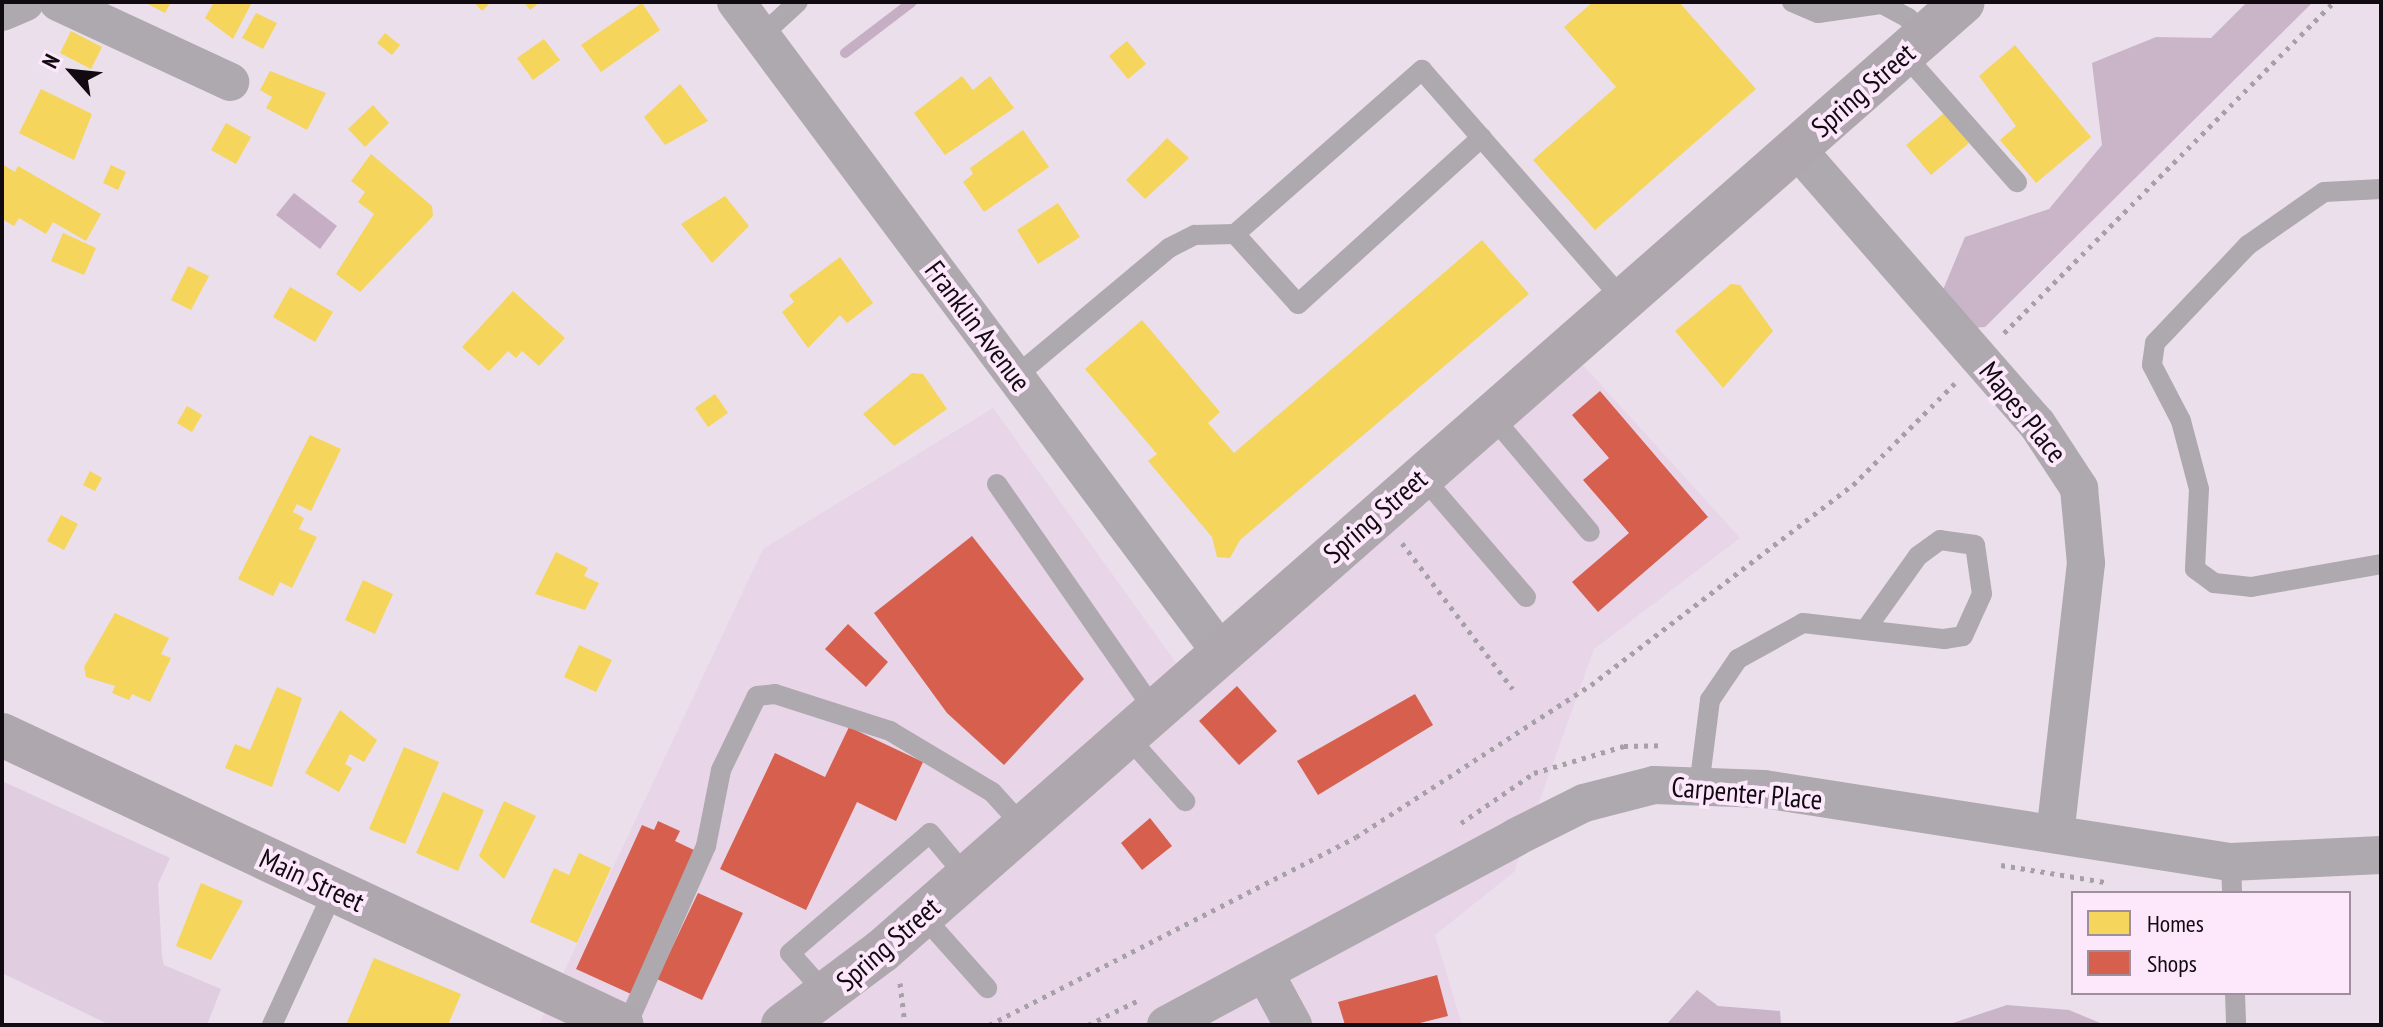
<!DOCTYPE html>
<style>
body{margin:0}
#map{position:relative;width:2383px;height:1027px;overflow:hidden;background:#eadfea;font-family:"PT Sans Narrow",sans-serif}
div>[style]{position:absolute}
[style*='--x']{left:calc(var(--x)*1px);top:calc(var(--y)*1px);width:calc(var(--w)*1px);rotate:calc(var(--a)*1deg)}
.built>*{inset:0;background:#e8d5e8}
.green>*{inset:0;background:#e1cde0}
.forest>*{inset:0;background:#cab4c8}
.water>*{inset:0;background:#c6aec5}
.homes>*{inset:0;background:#f6d55c}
.shops>*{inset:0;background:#d6604d}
.stream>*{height:10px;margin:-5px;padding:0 5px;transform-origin:5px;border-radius:5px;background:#c6aec5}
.path>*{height:5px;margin-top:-2.5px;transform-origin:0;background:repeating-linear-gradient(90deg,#a6a1a6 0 4px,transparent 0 10px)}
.lane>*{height:20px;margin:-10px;padding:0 10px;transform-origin:10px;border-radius:10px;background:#aea9ae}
.street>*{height:38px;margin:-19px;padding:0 19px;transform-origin:19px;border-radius:19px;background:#aea9ae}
.secondary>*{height:44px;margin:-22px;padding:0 22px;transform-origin:22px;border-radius:22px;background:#aea8ae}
span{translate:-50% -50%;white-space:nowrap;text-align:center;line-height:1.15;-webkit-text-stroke:8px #fde7fb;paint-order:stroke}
.street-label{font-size:28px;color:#110a10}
.frame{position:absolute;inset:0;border:4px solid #110a10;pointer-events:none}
.legend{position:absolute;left:2071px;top:891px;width:280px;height:104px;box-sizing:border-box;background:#fde7fb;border:2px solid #9f8f9d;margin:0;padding:10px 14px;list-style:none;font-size:24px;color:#110a10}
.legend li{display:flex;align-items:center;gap:16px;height:40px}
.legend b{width:40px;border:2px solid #9f8f9d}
.north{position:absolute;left:32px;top:32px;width:80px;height:80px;-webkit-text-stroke:6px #fde7fb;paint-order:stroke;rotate:297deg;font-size:22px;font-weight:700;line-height:32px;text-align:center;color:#110a10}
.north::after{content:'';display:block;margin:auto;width:28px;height:36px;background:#110a10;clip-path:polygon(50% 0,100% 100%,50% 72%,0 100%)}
</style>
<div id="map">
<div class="built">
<div style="clip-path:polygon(1581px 363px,1740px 538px,1594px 649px,1514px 872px,1435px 935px,1462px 1025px,539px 1025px,763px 549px,993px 408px,1199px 695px)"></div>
</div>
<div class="green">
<div style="clip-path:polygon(2px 781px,170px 858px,158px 884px,162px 957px,164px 965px,221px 989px,207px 1025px,110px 1025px,2px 973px)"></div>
</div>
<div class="forest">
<div style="clip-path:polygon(2247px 2px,2313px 2px,1985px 327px,1970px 328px,1940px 297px,1965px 237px,2049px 209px,2102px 145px,2092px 63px,2156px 37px,2211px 38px)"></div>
<div style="clip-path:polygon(1697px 990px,1718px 1006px,1780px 1011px,1781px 1025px,1666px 1025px)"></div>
<div style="clip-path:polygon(2007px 1005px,2069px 1010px,2105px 1025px,1947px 1025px)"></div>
</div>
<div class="water">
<div style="clip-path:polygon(294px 193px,337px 226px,320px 249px,276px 215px)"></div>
</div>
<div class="homes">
<div style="clip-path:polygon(144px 2px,171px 2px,165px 13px)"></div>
<div style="clip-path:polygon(214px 2px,252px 2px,233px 39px,205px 18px)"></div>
<div style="clip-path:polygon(474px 2px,491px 2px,482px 11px)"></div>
<div style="clip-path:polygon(524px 2px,540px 2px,530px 10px)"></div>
<div style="clip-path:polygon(1593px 2px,1679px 2px,1756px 89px,1595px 230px,1533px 160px,1616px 87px,1564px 27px)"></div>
<div style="clip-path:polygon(642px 3px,660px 30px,601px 72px,581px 45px)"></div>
<div style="clip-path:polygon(256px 13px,277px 23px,263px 49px,242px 38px)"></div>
<div style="clip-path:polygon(71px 31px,102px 47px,91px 69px,60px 53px)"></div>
<div style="clip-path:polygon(385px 33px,400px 45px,392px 55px,377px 43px)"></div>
<div style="clip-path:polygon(544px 39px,560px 60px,533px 80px,517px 58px)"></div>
<div style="clip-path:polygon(1127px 41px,1146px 64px,1128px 79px,1109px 56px)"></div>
<div style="clip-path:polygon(2015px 45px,2091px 137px,2036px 183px,2000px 140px,2016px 126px,1979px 76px)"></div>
<div style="clip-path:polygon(270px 71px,326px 93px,307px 130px,266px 108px,272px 97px,260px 90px)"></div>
<div style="clip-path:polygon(962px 76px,973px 90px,990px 76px,1014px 108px,945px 155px,914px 113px)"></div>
<div style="clip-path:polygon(680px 84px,708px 121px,665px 145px,644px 117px)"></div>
<div style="clip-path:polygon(41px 89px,92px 114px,74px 160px,19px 133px)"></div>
<div style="clip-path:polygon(373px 105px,389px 123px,365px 147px,348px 129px)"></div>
<div style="clip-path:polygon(1944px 113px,1969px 143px,1931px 175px,1906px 145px)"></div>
<div style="clip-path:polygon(226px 123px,251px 137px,236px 164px,211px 150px)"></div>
<div style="clip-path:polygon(1023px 130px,1049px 167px,984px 212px,963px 182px,973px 174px,970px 168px)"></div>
<div style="clip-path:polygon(1167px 138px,1189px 158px,1145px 199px,1126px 180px)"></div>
<div style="clip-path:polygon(371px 154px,432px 206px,433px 216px,360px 292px,336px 274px,374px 214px,358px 202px,365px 192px,351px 181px)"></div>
<div style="clip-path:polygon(2px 164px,15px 172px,18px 166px,101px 214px,86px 241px,53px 222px,46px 234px,19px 218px,14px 226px,2px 219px)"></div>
<div style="clip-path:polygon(111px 165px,126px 172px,118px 190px,103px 183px)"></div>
<div style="clip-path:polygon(725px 196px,749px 226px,712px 263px,681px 224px)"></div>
<div style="clip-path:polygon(1058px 203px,1080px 237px,1038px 264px,1017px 230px)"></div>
<div style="clip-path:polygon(63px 233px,96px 248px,84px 275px,51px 261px)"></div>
<div style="clip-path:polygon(1482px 240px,1529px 294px,1240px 540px,1230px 558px,1217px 557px,1212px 537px,1148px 461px,1157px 454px,1085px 369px,1142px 320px,1220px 412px,1208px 423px,1234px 453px)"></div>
<div style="clip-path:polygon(840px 257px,873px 303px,847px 323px,840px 315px,808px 348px,782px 312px,794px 302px,789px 295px)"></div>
<div style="clip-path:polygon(188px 266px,209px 276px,191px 310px,171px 300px)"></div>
<div style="clip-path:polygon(1731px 284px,1740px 285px,1773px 331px,1723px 388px,1675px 331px)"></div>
<div style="clip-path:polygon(290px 287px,333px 312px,315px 342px,273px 317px)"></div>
<div style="clip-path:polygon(513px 291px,565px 338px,539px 366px,522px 351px,516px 358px,508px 351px,489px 371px,462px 347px)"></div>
<div style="clip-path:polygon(912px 373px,923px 374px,947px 409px,894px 446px,863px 414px)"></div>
<div style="clip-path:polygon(715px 394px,728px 413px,708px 427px,695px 408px)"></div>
<div style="clip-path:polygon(187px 406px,202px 415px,192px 432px,177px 423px)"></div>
<div style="clip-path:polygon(310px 435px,341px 449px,311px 511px,297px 504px,293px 512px,304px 518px,299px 529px,317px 537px,292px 588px,280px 582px,273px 596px,238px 579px)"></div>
<div style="clip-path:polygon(90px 471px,102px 478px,95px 491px,83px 485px)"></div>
<div style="clip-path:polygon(61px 515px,78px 524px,64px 550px,47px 541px)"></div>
<div style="clip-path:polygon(556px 552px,588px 568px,584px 576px,599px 583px,585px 610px,535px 594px)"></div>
<div style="clip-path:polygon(363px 580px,393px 594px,375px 634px,345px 620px)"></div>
<div style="clip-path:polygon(115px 613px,169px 638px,161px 654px,171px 658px,150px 702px,132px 694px,129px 700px,112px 693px,115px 686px,86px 677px,84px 667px)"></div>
<div style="clip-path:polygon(579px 645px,612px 660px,596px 692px,564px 677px)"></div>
<div style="clip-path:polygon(277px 687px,302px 698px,272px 787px,225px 768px,235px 744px,250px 750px)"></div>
<div style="clip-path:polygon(340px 710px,377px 740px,364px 762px,350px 754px,345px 764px,352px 768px,339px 792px,305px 773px)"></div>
<div style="clip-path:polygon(404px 747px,439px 762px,405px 844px,369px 829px)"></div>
<div style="clip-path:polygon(443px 792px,484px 810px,458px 871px,416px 853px)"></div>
<div style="clip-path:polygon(504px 801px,536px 816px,504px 879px,479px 856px)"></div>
<div style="clip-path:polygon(579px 853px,611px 868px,577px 943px,530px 922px,554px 868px,569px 875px)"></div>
<div style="clip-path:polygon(201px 883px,243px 901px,211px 960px,176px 946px)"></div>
<div style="clip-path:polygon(374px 958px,461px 994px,448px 1025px,346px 1025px)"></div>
</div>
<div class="shops">
<div style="clip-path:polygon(1600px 391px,1708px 517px,1598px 612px,1572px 582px,1629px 533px,1583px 480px,1609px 458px,1572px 415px)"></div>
<div style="clip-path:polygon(972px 536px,1084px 679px,1004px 765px,947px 713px,874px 613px)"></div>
<div style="clip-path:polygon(848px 624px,888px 662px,866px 687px,825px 649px)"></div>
<div style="clip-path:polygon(1237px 686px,1277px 731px,1239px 765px,1199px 721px)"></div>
<div style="clip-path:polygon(1415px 694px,1433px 725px,1318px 795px,1297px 761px)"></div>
<div style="clip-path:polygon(849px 727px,923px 762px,896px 821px,857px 802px,806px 910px,720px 869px,775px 753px,825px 777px)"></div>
<div style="clip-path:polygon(1150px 818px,1172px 846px,1142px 870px,1121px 843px)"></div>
<div style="clip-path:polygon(658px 821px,680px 831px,675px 841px,696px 851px,631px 994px,576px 969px,642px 825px,654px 830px)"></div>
<div style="clip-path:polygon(698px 893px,743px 913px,702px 1000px,657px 979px)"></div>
<div style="clip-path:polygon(1437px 975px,1448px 1016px,1412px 1025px,1345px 1025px,1338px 1002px)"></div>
</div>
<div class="stream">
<div style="--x:845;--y:53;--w:84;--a:-37.3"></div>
</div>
<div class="path">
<div style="--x:2004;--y:333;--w:467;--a:-45.1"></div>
<div style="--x:1402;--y:543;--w:183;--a:52.8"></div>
<div style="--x:1461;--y:823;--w:88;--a:-34.4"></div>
<div style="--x:1534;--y:773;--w:94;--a:-16.7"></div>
<div style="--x:1624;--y:746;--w:39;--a:-1"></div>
<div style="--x:2001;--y:865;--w:105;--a:9.3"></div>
<div style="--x:900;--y:983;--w:42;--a:83.2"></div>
<div style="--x:989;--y:1025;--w:412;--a:-27.1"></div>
<div style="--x:1356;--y:837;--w:280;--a:-32.9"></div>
<div style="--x:1591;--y:685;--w:330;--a:-37.4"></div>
<div style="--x:1853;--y:485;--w:144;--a:-45"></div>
<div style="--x:1088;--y:1025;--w:59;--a:-26.1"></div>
</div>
<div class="lane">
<div style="--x:1792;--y:2;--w:28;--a:23"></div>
<div style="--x:1818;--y:13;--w:65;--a:-8"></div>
<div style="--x:1882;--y:4;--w:30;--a:28"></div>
<div style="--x:1908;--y:18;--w:25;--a:58"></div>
<div style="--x:761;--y:36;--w:50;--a:-42.6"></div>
<div style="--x:1904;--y:54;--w:171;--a:48.6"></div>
<div style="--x:2381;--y:189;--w:57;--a:177"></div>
<div style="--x:2324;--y:192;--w:93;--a:145.1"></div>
<div style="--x:2248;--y:245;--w:135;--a:133.5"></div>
<div style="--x:2155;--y:343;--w:22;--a:98"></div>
<div style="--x:2152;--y:365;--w:63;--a:62.6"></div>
<div style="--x:2181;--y:421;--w:70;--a:75.2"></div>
<div style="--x:2199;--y:489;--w:80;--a:92.9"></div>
<div style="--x:2195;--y:569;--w:24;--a:36"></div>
<div style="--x:2214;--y:583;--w:37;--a:6"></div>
<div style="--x:2251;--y:587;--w:132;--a:-10"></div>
<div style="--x:1235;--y:234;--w:94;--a:48"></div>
<div style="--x:1298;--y:304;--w:248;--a:-42.2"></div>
<div style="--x:1016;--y:376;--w:199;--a:-39.9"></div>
<div style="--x:1169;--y:248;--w:29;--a:-27"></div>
<div style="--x:1195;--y:235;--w:40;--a:-1.4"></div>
<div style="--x:1235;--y:234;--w:249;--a:-41.3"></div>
<div style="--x:1422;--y:70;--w:305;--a:48.8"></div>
<div style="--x:1491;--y:415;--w:153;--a:49.8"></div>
<div style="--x:1421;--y:475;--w:161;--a:49.3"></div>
<div style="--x:997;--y:484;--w:275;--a:55.2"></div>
<div style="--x:1126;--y:735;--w:89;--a:48.2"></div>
<div style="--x:1699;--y:787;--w:88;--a:-82.8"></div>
<div style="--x:1710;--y:700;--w:50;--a:-55.7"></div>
<div style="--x:1738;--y:659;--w:74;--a:-29"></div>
<div style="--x:1803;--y:623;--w:142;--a:6.5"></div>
<div style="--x:1944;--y:639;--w:19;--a:-9"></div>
<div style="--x:1963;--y:636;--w:46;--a:-65.7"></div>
<div style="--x:1982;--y:594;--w:49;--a:-98.1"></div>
<div style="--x:1975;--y:545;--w:35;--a:-172"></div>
<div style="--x:1940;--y:540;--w:27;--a:144"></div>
<div style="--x:1918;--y:556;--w:90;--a:125.5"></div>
<div style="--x:2231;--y:862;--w:31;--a:88"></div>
<div style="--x:922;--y:915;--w:98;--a:48.3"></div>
<div style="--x:2235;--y:993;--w:32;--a:88"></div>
<div style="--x:828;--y:996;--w:57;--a:-131.5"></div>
<div style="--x:790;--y:953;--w:184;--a:-40.6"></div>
<div style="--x:930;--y:833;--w:56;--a:50.1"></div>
<div style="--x:272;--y:1025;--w:149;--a:-65.3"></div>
<div style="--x:627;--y:1025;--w:196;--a:-66.2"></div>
<div style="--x:706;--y:846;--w:77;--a:-78.8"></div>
<div style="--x:721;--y:770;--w:82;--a:-64.1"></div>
<div style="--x:757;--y:696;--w:18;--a:-6"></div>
<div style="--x:775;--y:694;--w:121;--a:17.8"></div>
<div style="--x:890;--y:731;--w:119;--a:30.9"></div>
<div style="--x:992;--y:792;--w:46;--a:47.6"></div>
</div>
<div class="street">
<div style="--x:58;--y:2;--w:190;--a:24.9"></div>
<div style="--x:736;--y:2;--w:810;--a:53.29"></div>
<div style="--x:2;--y:12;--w:25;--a:-23"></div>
<div style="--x:1796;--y:148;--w:366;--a:48.9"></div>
<div style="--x:2037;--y:424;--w:77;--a:56.7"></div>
<div style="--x:2079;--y:488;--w:75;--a:84.7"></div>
<div style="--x:2086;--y:563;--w:273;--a:96.5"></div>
<div style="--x:1267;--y:977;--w:55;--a:61.6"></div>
<div style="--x:1166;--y:1025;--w:397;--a:-28.2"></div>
<div style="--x:1516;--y:837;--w:76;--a:-26.6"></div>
<div style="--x:1584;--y:803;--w:72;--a:-14.4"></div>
<div style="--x:1654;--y:785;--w:110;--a:2.1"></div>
<div style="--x:1764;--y:789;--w:473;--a:8.9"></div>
<div style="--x:2231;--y:862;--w:150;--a:-2.7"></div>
</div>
<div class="secondary">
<div style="--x:2;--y:735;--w:684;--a:25.07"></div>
<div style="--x:783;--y:1025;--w:124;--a:-36.8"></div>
<div style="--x:882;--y:951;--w:1438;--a:-41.28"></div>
</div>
<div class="street-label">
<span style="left:1863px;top:90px;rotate:-41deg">Spring Street</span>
<span style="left:978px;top:326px;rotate:53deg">Franklin Avenue</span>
<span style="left:2023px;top:412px;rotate:51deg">Mapes Place</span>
<span style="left:1375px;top:516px;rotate:-41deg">Spring Street</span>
<span style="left:1747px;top:793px;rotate:5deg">Carpenter Place</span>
<span style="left:312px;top:880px;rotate:25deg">Main Street</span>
<span style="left:888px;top:944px;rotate:-41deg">Spring Street</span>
</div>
<div class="frame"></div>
<ul class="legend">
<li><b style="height:22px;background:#f6d55c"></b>Homes</li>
<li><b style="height:22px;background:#d6604d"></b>Shops</li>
</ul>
<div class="north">N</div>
</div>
